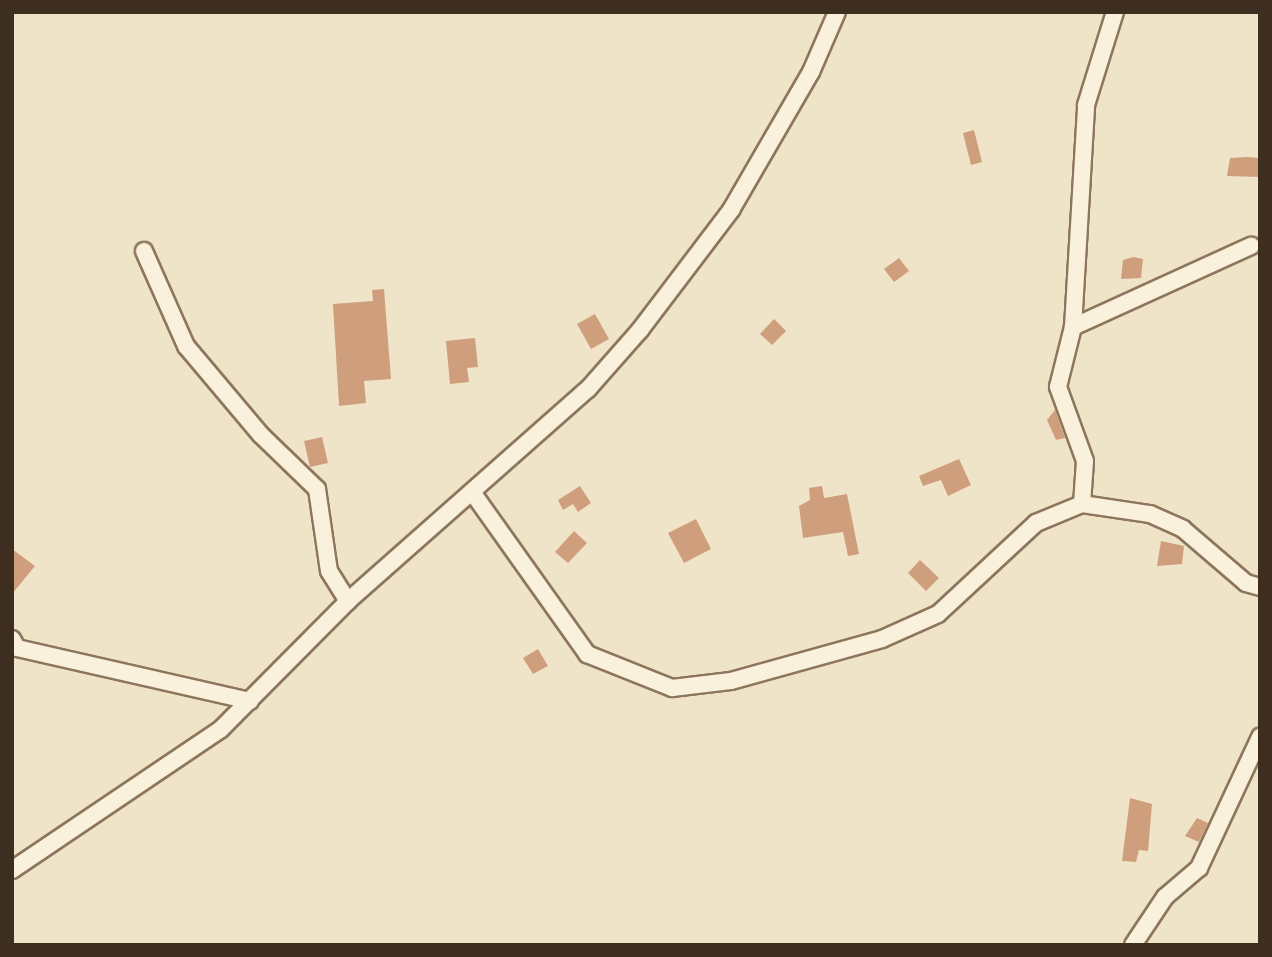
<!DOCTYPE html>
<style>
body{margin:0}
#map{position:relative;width:1272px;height:957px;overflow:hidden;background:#f0e4c8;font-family:"Noto Serif",serif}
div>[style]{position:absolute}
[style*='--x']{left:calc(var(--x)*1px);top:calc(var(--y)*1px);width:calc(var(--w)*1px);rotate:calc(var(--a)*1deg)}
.building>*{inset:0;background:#cf9f7d}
.roads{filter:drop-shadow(2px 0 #8d765c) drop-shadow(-2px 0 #8d765c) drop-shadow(0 2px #8d765c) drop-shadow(0 -2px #8d765c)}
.minor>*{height:16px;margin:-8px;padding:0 8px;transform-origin:8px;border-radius:8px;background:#faf1dc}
span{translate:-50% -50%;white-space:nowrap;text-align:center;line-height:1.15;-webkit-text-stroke:5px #f7eed8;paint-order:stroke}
.frame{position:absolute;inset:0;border:14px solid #3d2e20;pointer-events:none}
</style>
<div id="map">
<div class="building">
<div style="clip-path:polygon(974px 130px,982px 162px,971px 165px,963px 133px)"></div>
<div style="clip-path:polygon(1247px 157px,1260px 158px,1260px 177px,1227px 176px,1230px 158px)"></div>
<div style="clip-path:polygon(1133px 257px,1143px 259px,1141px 278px,1121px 279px,1123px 260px)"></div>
<div style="clip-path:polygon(899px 258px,909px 271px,894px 282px,884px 269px)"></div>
<div style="clip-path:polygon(384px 289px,391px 379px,364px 381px,366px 403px,339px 406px,333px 304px,373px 301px,372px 290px)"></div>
<div style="clip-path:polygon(595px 314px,609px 339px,591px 349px,577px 324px)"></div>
<div style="clip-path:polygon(774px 319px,786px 331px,772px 345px,760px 334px)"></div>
<div style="clip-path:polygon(475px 338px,478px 367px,467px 368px,469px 382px,450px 384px,446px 341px)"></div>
<div style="clip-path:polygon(1055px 410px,1065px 438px,1056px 440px,1047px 420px)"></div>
<div style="clip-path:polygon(322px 437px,328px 463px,310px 467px,304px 441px)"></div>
<div style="clip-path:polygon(959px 459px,971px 485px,948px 496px,941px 480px,923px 486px,919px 476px)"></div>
<div style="clip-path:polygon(580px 486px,591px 503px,578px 512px,573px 504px,563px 510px,558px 500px)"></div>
<div style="clip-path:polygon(822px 486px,824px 498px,847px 494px,859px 554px,848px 556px,843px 532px,803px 538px,799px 506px,810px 500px,809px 488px)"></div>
<div style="clip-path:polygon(696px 519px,711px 549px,684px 563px,668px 533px)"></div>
<div style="clip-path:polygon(574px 531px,587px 543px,568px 563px,555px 552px)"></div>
<div style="clip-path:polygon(1161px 541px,1184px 546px,1182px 564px,1157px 566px)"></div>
<div style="clip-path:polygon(12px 549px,35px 566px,12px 594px)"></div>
<div style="clip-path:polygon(920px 560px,939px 578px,926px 591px,908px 573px)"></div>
<div style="clip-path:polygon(538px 649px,548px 666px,533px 674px,523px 658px)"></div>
<div style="clip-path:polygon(1130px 798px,1152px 804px,1148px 851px,1139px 850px,1136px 862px,1122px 861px)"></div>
<div style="clip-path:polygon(1197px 818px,1208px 823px,1199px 842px,1185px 836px)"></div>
</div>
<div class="roads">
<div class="minor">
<div style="--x:144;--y:251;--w:104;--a:66.1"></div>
<div style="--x:186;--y:346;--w:116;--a:49.9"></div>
<div style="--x:261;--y:435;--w:78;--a:44"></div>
<div style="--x:317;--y:489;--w:83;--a:81.7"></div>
<div style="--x:329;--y:571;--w:36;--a:58"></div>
<div style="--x:1073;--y:327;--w:196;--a:-24.5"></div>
<div style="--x:472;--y:492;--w:199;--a:54.6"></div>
<div style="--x:587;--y:654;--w:92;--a:21.8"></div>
<div style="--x:672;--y:688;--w:59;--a:-6.8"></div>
<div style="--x:731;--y:681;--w:157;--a:-15.5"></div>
<div style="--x:882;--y:639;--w:61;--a:-24.1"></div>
<div style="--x:938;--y:614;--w:134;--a:-42.9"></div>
<div style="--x:1036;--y:523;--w:50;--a:-22.4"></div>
<div style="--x:1082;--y:504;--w:69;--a:8.4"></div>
<div style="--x:1150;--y:514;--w:36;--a:24"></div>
<div style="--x:1183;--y:529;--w:83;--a:40.6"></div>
<div style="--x:1246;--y:583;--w:15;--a:16"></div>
<div style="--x:1082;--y:504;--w:43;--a:-86"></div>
<div style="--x:1085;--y:461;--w:79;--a:-110"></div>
<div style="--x:1058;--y:387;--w:62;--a:-76"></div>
<div style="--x:1073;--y:327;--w:222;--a:-86.6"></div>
<div style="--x:1086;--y:105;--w:97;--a:-72.7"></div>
<div style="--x:12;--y:639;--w:10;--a:61"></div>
<div style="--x:17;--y:648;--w:239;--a:12.8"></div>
<div style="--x:12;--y:870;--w:252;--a:-34"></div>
<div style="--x:221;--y:729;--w:180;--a:-45.2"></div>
<div style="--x:348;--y:601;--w:320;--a:-41.5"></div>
<div style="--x:588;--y:389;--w:79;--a:-48.6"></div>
<div style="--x:640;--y:330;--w:151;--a:-52.8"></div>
<div style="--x:731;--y:210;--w:160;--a:-59.9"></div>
<div style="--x:811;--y:72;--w:65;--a:-66.6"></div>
<div style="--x:1133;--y:945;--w:58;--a:-56.3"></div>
<div style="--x:1165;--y:897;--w:45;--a:-40.5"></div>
<div style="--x:1199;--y:868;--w:145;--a:-65"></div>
</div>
</div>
<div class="frame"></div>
</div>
